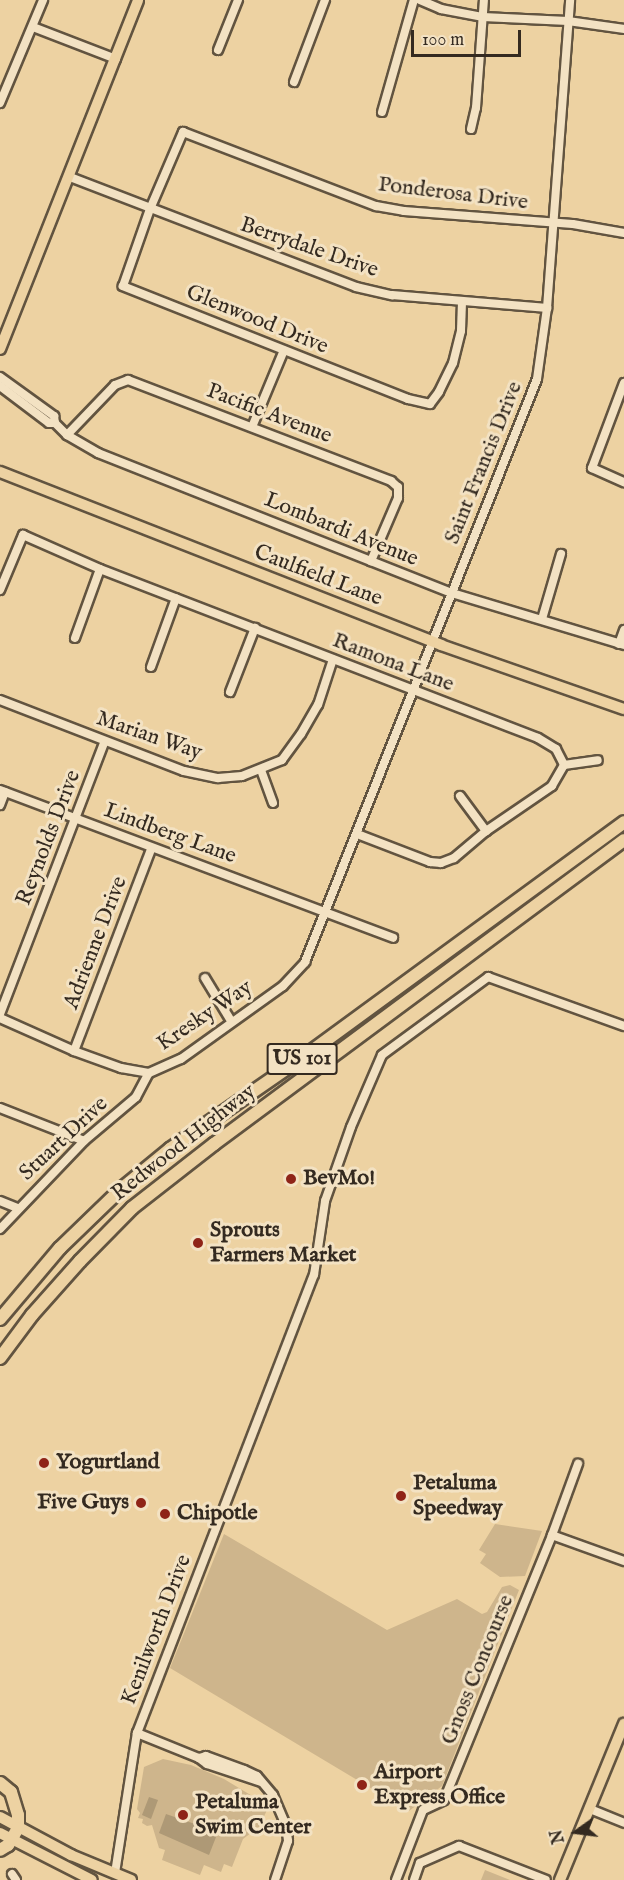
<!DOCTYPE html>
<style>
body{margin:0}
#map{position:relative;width:624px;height:1880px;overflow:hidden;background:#edd2a2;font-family:"IM FELL English",serif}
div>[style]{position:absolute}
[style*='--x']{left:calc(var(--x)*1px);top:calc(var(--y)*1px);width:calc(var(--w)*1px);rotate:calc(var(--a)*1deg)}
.green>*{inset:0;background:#ceb58c}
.water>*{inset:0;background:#ae9976}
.roads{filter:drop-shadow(2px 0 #625440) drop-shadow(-2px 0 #625440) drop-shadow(0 2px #625440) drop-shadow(0 -2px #625440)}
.minor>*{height:8px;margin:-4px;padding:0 4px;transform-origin:4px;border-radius:4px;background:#f3e2c3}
.major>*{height:10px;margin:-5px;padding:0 5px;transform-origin:5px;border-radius:5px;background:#edd2a2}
.highway>*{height:12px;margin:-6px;padding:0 6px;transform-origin:6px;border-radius:6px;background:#edd2a2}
.dots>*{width:16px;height:16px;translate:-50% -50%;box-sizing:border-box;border:3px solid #f3e2c3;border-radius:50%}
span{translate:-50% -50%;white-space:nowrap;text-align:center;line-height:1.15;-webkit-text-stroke:6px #f3e2c3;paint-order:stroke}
.shield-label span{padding:2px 4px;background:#f3e2c3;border:2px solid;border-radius:4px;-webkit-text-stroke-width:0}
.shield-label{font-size:21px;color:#342a20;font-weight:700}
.street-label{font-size:22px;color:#342a20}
.poi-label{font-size:22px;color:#342a20;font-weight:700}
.left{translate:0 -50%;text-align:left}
.right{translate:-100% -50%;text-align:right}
.north{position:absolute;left:546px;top:1802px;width:60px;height:60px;-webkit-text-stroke:4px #f3e2c3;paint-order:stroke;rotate:256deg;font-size:16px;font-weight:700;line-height:24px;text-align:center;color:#342a20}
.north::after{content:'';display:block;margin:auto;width:21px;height:27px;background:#342a20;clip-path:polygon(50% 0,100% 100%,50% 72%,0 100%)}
.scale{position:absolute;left:411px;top:30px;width:110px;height:27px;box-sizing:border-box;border:3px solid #342a20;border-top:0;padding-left:8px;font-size:18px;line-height:21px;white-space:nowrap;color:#342a20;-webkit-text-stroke:4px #f3e2c3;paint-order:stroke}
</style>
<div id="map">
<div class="green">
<div style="clip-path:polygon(495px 1524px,542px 1531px,525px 1576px,500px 1577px,480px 1563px,486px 1554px,479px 1550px)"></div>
<div style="clip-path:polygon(224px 1534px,387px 1630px,457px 1599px,482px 1614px,487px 1612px,502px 1587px,510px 1585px,519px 1590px,442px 1786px,409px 1811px,170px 1668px)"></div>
<div style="clip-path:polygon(163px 1759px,191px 1765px,224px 1779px,264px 1803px,267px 1810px,259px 1827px,243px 1839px,232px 1867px,224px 1864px,221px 1872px,204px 1865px,200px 1875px,162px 1860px,165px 1850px,159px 1848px,152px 1825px,147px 1826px,142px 1823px,143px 1819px,138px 1818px,140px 1813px,137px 1809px,144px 1767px)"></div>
<div style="clip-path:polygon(485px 1870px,510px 1880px,481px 1880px)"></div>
</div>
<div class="water">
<div style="clip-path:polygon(149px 1797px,158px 1800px,151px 1819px,142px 1815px)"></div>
<div style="clip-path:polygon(166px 1814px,218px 1832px,209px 1855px,159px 1833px)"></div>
</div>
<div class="roads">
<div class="minor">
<div style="--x:420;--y:0;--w:23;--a:23"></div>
<div style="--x:441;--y:9;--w:43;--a:10.8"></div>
<div style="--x:483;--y:17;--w:85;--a:2.7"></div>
<div style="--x:568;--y:21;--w:57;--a:8.1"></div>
<div style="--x:33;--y:27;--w:89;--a:21.1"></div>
<div style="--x:218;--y:50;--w:54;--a:-68.2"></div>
<div style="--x:294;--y:82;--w:88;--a:-69.3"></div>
<div style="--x:0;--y:103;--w:112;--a:-67.3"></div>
<div style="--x:382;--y:112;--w:116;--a:-74.1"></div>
<div style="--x:471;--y:129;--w:22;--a:-77"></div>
<div style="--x:476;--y:108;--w:108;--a:-85.8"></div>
<div style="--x:70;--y:177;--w:306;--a:21"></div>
<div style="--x:356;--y:287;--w:37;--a:13"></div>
<div style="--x:392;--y:295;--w:156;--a:4.8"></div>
<div style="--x:462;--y:302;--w:29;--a:92"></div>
<div style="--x:461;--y:331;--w:33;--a:104"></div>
<div style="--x:453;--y:363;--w:32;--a:116"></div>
<div style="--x:439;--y:392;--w:15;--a:127"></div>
<div style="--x:430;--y:404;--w:23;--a:-167"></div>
<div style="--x:408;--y:399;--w:307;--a:-158.4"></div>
<div style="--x:123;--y:286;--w:82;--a:-70.7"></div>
<div style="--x:150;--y:209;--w:84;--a:-66.8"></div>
<div style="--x:183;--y:132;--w:207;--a:21"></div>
<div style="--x:376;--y:206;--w:28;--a:10"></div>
<div style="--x:404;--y:211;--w:169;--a:4.4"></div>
<div style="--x:573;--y:224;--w:52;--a:10"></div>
<div style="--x:0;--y:377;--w:67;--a:35.8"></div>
<div style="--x:54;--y:416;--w:7;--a:82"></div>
<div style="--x:55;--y:423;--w:17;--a:45"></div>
<div style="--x:67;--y:435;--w:36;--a:30"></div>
<div style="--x:98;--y:453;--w:381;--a:21.6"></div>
<div style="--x:452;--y:593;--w:180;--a:16.8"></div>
<div style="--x:624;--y:383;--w:91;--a:110.6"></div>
<div style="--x:592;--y:468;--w:35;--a:24"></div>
<div style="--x:0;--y:386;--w:61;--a:37.1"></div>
<div style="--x:49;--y:423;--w:6;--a:0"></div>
<div style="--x:252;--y:427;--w:83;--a:-67.4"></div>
<div style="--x:67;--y:435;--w:69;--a:-46.2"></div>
<div style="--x:115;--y:385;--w:14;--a:-21"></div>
<div style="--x:128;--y:380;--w:282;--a:21"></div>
<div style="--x:391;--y:481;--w:9;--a:41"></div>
<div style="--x:398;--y:487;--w:11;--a:90"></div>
<div style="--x:398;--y:498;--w:69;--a:113.2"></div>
<div style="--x:0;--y:590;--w:60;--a:-67.3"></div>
<div style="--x:23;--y:535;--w:84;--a:23.8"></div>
<div style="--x:100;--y:569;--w:469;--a:21.1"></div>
<div style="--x:538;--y:738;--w:21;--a:31"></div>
<div style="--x:556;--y:749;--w:18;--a:63"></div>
<div style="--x:564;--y:765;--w:24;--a:120"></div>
<div style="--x:552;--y:786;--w:80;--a:145.7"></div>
<div style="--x:486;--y:831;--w:42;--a:139.8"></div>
<div style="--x:454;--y:858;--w:14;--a:159"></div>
<div style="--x:441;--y:863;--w:11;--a:-175"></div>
<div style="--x:430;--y:862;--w:78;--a:-159"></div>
<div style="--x:542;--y:619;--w:68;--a:-73.7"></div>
<div style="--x:75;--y:638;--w:73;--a:-70.1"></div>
<div style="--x:619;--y:644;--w:15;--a:-70"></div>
<div style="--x:151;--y:667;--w:73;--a:-70.1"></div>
<div style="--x:230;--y:692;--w:69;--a:-68.7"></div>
<div style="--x:0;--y:700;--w:197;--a:21.1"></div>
<div style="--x:184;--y:771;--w:35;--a:12"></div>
<div style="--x:218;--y:778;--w:24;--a:-5"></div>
<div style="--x:242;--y:776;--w:43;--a:-21.8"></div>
<div style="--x:282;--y:760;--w:32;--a:-54"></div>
<div style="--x:301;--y:734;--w:34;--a:-60"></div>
<div style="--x:318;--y:705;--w:48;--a:-71.9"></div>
<div style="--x:564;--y:765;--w:34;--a:-8"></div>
<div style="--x:261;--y:770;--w:35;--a:70"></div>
<div style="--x:0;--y:790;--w:420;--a:20.6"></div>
<div style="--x:460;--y:796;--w:44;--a:53.4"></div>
<div style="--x:0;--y:805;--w:14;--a:-69"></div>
<div style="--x:205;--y:978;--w:50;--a:58.8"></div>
<div style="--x:0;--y:1014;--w:292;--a:-69"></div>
<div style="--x:0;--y:1018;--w:81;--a:24"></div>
<div style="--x:74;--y:1051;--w:50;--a:19.9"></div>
<div style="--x:121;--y:1068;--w:28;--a:10"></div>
<div style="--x:149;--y:1073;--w:35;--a:-24"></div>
<div style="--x:181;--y:1059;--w:125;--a:-35.6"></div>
<div style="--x:283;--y:986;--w:33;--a:-47"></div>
<div style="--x:305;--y:962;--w:627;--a:-68.3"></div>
<div style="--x:537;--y:379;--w:72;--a:-82"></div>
<div style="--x:547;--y:308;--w:309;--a:-85.7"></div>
<div style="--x:74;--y:1051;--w:216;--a:-69.1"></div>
<div style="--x:0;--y:1108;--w:90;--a:21.4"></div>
<div style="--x:0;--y:1201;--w:18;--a:22"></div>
<div style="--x:0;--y:1229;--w:122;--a:-46.3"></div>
<div style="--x:84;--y:1141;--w:68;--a:-40.2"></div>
<div style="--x:136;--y:1097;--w:27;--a:-62"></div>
<div style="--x:552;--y:1535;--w:77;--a:19.9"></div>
<div style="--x:137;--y:1733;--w:67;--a:22"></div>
<div style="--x:199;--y:1758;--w:10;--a:37"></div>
<div style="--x:207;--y:1764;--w:57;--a:18.4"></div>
<div style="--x:199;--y:1758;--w:7;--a:-16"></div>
<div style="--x:206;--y:1756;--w:40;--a:20.2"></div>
<div style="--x:244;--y:1770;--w:14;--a:25"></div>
<div style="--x:257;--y:1776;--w:25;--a:50"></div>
<div style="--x:273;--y:1795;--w:34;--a:67"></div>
<div style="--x:286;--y:1826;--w:15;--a:82"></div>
<div style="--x:288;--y:1841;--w:41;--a:108.4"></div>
<div style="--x:590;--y:1809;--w:37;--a:22"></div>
<div style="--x:115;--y:1873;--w:142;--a:-81.1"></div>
<div style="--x:137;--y:1733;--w:491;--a:-68.9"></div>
<div style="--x:314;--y:1275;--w:75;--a:-81.5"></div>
<div style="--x:325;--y:1201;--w:78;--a:-70.6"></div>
<div style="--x:351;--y:1127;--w:78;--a:-66.7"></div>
<div style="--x:382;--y:1055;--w:132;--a:-36.3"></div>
<div style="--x:488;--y:977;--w:145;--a:19.8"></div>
<div style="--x:12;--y:1874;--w:7;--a:56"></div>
<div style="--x:396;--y:1880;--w:75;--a:-68.9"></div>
<div style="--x:423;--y:1810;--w:23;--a:-25"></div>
<div style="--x:444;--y:1800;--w:286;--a:-67.8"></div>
<div style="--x:552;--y:1535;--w:76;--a:-69.9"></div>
<div style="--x:414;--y:1880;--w:18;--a:-71"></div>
<div style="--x:420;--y:1863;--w:43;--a:-23.6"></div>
<div style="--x:459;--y:1846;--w:93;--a:21.3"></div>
</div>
<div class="major">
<div style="--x:0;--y:349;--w:375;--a:-68.4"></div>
<div style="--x:0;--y:472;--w:474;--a:21.4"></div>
<div style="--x:441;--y:645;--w:194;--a:19.3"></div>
<div style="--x:0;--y:1817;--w:81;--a:28.2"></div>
<div style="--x:71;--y:1855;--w:65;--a:22.6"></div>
<div style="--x:0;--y:1833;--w:103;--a:27.1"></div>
<div style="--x:560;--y:1880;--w:169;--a:-67.7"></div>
</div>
<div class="highway">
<div style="--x:0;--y:1319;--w:93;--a:-49.8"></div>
<div style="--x:60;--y:1248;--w:82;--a:-44"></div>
<div style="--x:119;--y:1191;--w:66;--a:-39.5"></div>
<div style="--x:170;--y:1149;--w:160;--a:-34.6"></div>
<div style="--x:302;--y:1058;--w:399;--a:-36.2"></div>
<div style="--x:0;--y:1358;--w:54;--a:-53.3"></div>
<div style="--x:32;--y:1315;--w:72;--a:-48.4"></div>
<div style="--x:80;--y:1261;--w:74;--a:-45.5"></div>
<div style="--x:132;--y:1208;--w:104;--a:-38"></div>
<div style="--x:214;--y:1144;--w:510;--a:-36.56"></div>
<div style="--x:0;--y:1783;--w:14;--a:39"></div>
<div style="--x:11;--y:1792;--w:24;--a:73"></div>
<div style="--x:18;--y:1815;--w:13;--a:90"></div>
<div style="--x:18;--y:1828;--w:20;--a:120"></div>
<div style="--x:8;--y:1845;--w:9;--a:148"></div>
</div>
</div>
<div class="dots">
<div style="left:291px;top:1179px;background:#8f2418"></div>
<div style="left:198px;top:1243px;background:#8f2418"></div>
<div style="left:44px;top:1463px;background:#8f2418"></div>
<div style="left:401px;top:1496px;background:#8f2418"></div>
<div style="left:141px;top:1503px;background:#8f2418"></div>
<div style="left:165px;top:1514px;background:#8f2418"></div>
<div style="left:362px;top:1785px;background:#8f2418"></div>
<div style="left:183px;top:1815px;background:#8f2418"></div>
</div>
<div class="shield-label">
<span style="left:302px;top:1059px">US 101</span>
</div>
<div class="street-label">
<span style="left:453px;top:194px;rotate:7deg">Ponderosa Drive</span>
<span style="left:309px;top:248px;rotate:19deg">Berrydale Drive</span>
<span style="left:257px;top:320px;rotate:22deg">Glenwood Drive</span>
<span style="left:269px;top:414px;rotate:21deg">Pacific Avenue</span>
<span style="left:484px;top:463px;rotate:-68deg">Saint Francis Drive</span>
<span style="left:341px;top:530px;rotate:22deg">Lombardi Avenue</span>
<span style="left:318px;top:576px;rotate:21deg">Caulfield Lane</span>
<span style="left:393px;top:663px;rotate:21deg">Ramona Lane</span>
<span style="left:149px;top:736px;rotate:19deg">Marian Way</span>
<span style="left:170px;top:834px;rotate:20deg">Lindberg Lane</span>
<span style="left:49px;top:838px;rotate:-69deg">Reynolds Drive</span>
<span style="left:96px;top:943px;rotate:-69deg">Adrienne Drive</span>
<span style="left:205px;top:1016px;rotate:-34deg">Kresky Way</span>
<span style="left:64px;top:1139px;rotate:-43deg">Stuart Drive</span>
<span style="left:184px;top:1143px;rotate:-38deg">Redwood Highway</span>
<span style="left:157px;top:1630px;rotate:-69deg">Kenilworth Drive</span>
<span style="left:478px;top:1670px;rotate:-68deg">Gnoss Concourse</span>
</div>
<div class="poi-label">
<span class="left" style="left:303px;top:1179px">BevMo!</span>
<span class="left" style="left:210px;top:1243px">Sprouts<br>Farmers Market</span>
<span class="left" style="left:56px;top:1463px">Yogurtland</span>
<span class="left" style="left:413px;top:1496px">Petaluma<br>Speedway</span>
<span class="right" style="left:129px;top:1503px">Five Guys</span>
<span class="left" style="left:177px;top:1514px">Chipotle</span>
<span class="left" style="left:374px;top:1785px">Airport<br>Express Office</span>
<span class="left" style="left:195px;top:1815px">Petaluma<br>Swim Center</span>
</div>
<div class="north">N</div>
<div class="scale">100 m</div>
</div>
